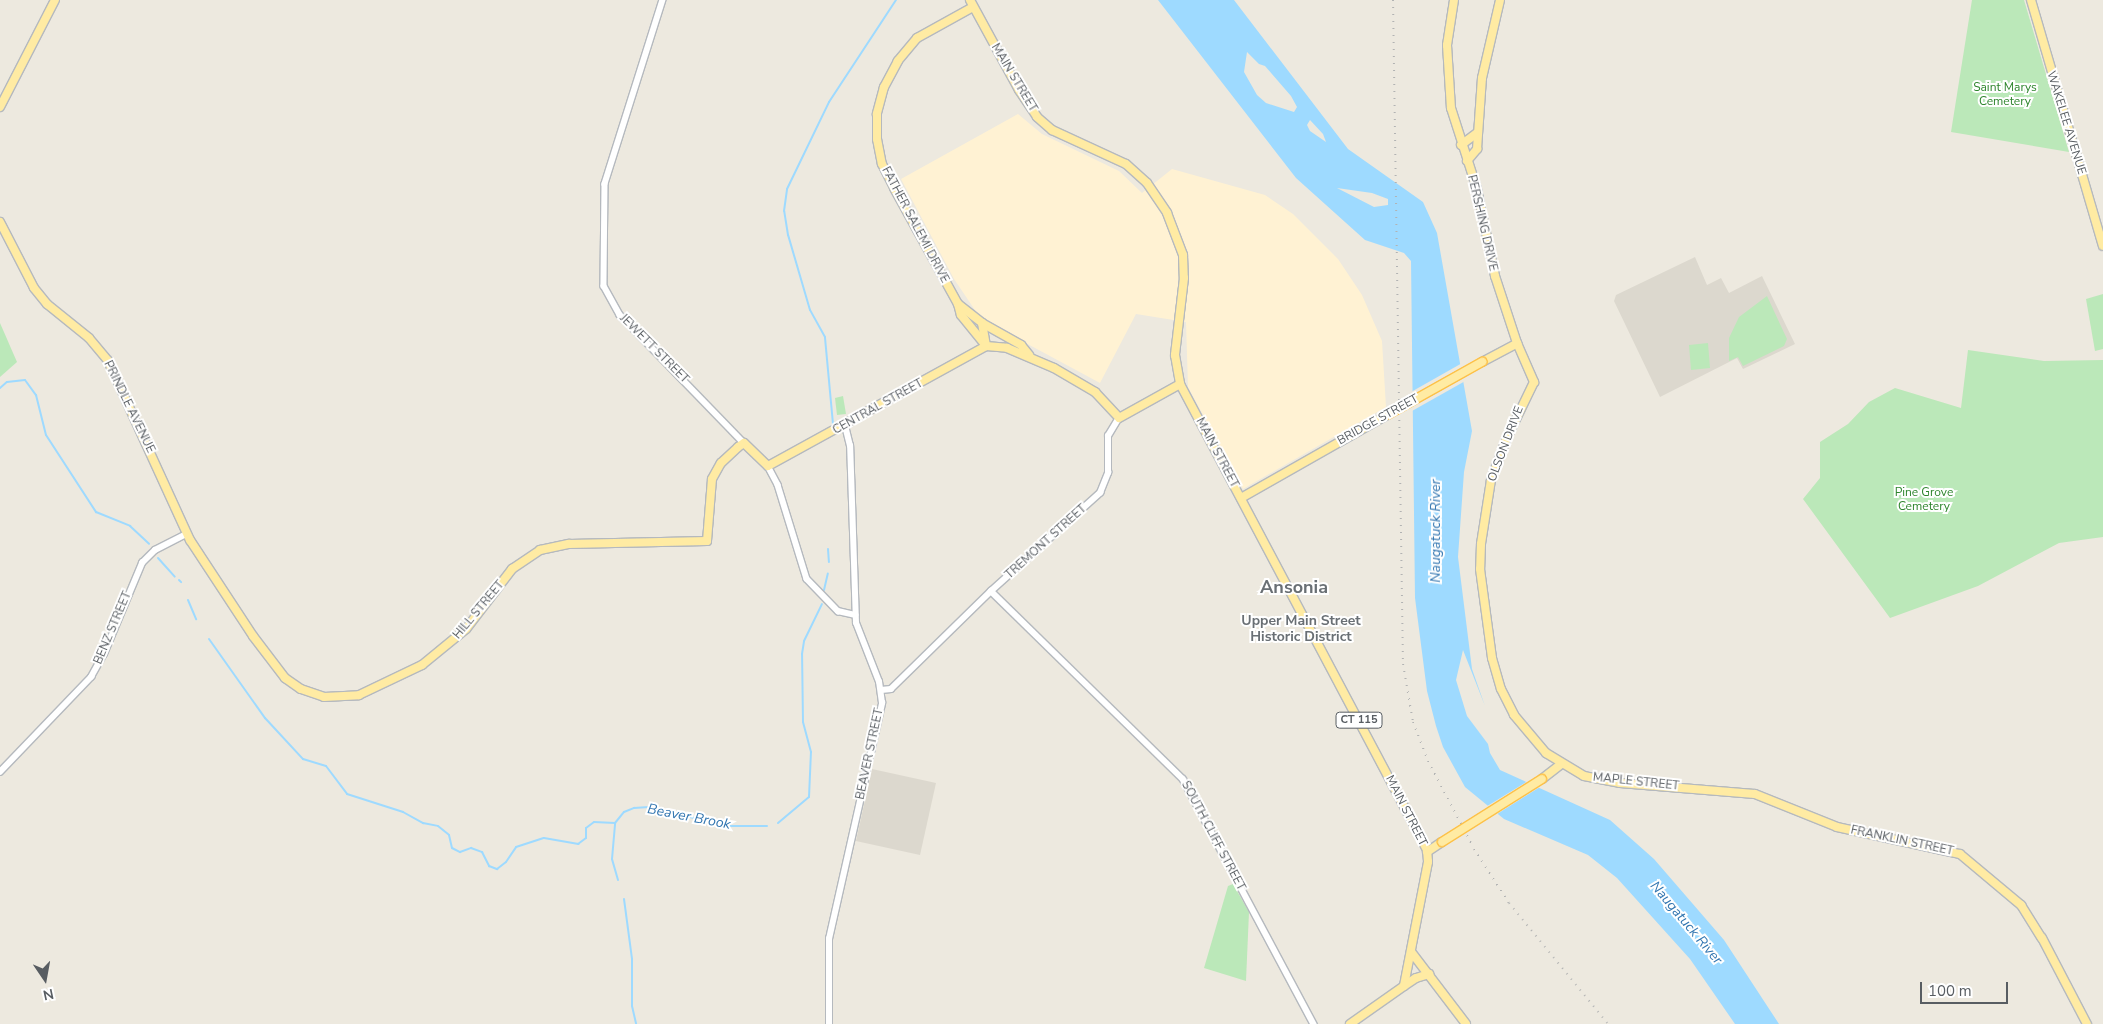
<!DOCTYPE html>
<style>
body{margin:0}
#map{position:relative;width:2103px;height:1024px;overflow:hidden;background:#ede9df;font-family:"Nunito Sans",sans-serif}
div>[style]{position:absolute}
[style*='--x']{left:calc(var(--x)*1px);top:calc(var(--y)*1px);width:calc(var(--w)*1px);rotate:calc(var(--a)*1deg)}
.commercial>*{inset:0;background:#fff2d3}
.education>*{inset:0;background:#dcd8ce}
.green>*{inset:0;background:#bbe8b9}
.water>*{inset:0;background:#9edaff}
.pier>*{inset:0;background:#ede9df}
.stream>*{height:2px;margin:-1px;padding:0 1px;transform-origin:1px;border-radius:1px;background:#9edaff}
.roads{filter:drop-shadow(1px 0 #b5b9be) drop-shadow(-1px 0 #b5b9be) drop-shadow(0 1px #b5b9be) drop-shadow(0 -1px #b5b9be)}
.minor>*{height:5.5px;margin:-2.75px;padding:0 2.75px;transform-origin:2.75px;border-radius:2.75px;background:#fff}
.major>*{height:8px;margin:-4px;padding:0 4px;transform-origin:4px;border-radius:4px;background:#ffeba3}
.rail>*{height:2px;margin-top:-1px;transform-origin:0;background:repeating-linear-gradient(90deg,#b2b3b3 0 1px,transparent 0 7px)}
.bridges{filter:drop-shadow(1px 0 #fdc148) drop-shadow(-1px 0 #fdc148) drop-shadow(0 1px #fdc148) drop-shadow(0 -1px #fdc148)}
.major-bridge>*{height:8px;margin:-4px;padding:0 4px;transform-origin:4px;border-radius:4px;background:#ffeba3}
span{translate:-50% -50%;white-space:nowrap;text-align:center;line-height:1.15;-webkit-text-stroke:4px #fff;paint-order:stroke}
.shield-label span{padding:1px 4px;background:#fff;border:1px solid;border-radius:4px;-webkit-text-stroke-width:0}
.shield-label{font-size:11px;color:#585d62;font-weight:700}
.street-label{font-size:12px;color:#585d62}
.park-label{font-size:12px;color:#2e852d}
.water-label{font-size:14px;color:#3175b0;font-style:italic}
.neighbourhood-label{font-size:14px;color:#696f74;font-weight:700}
.district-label{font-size:18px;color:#696f74;font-weight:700}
.north{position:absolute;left:20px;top:954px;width:50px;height:50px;-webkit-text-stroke:4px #fff;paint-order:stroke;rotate:168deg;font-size:14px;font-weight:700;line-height:20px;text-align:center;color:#585d62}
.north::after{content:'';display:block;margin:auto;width:18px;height:22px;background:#585d62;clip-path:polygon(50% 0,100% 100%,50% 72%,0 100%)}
.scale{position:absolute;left:1920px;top:982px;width:88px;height:22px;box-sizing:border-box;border:2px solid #585d62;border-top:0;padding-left:6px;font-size:15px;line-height:18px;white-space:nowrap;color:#585d62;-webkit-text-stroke:4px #fff;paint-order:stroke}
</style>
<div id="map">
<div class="commercial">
<div style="clip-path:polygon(1018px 114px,1042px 134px,1119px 171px,1142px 193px,1172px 169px,1265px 195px,1293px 214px,1338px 259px,1362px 295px,1382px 341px,1386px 407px,1243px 489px,1188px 387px,1186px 322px,1136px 314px,1100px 383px,981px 319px,954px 279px,901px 179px)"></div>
</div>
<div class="education">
<div style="clip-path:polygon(1695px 257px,1707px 285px,1721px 278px,1729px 293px,1762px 276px,1795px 344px,1743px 369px,1737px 358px,1660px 397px,1614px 301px,1616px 295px)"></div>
<div style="clip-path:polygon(872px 769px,936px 783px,920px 855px,856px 841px)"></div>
</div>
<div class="green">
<div style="clip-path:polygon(1972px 0,2024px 0,2069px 152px,1951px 132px)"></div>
<div style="clip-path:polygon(2103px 294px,2103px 349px,2095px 351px,2086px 299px)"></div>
<div style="clip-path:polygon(1767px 296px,1787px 339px,1784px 346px,1743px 366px,1738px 357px,1729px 361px,1729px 338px,1739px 317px)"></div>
<div style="clip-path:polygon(0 323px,17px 362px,0 377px)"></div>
<div style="clip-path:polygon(1708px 343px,1710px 368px,1691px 370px,1689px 345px)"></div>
<div style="clip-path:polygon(1968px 350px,2044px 361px,2103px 360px,2103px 537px,2059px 543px,1978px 586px,1890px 618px,1803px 499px,1820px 478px,1820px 442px,1848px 424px,1869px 402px,1895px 388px,1961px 408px)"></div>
<div style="clip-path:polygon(843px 396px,846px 414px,837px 415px,835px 398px)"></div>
<div style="clip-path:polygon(1233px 884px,1249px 912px,1246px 981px,1204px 968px,1228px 886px)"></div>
</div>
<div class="water">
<div style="clip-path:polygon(evenodd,1158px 0,1234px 0,1348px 149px,1423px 202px,1437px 233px,1472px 431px,1464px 472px,1458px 557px,1472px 669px,1485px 706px,1463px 650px,1456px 680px,1467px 716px,1488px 744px,1490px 753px,1500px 770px,1610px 820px,1654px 859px,1724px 940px,1779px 1024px,1735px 1024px,1690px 959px,1617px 878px,1588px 855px,1504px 819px,1465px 787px,1443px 747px,1436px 726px,1427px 691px,1415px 598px,1411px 261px,1404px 253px,1365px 240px,1296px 178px,1158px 0,1247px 52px,1259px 64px,1265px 66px,1291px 96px,1297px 107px,1294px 112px,1266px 103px,1257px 95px,1244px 72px,1247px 52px,1158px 0,1310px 120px,1323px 134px,1326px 142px,1310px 131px,1307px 125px,1310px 120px,1158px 0,1337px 188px,1372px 193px,1388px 199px,1388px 205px,1374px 207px,1337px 188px)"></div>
</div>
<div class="pier">
<div style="clip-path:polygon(1464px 362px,1467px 380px,1412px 411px,1411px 392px)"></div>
<div style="clip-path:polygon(1528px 781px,1540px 787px,1494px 816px,1484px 808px)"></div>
</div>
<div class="stream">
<div style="--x:0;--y:388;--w:9;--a:-41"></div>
<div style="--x:7;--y:382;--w:18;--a:-6"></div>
<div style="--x:25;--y:380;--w:19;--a:54"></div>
<div style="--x:36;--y:395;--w:41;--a:76"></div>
<div style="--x:46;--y:435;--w:92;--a:57"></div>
<div style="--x:96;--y:512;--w:37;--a:22"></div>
<div style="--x:130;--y:526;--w:26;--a:43"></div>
<div style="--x:833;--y:424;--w:87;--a:-95.3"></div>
<div style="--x:825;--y:337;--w:31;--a:-119"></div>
<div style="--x:810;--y:310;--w:78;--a:-106.3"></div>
<div style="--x:788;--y:235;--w:24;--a:-99"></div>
<div style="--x:784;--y:211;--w:22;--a:-82"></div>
<div style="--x:787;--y:189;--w:97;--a:-64.2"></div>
<div style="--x:829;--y:102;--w:122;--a:-56.7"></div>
<div style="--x:828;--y:549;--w:13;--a:86"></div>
<div style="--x:158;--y:558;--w:25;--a:48"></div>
<div style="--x:179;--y:580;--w:3;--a:45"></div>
<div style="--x:824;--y:590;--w:17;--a:-77"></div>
<div style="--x:188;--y:600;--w:21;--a:67"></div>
<div style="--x:209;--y:639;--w:97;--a:54.7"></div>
<div style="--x:265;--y:718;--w:56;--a:47.2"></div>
<div style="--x:303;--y:759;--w:24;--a:17"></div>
<div style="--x:326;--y:766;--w:35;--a:53"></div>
<div style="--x:347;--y:794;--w:59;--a:17.8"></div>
<div style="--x:403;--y:812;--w:23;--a:29"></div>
<div style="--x:423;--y:823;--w:15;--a:11"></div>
<div style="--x:438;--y:826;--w:14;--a:39"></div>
<div style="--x:449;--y:835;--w:13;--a:77"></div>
<div style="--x:452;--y:848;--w:9;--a:27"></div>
<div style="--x:460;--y:852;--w:12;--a:-20"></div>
<div style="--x:471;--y:848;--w:12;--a:20"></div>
<div style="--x:482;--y:852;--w:16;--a:63"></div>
<div style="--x:489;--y:866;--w:9;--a:21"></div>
<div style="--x:497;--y:869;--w:11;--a:-38"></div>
<div style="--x:506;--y:862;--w:18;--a:-56"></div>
<div style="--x:516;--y:847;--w:29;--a:-18"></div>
<div style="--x:544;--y:838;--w:35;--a:10"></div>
<div style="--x:578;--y:844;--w:10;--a:-37"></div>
<div style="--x:586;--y:838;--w:10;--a:-90"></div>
<div style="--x:586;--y:828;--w:10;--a:-37"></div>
<div style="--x:594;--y:822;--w:21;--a:3"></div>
<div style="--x:778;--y:823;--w:40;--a:-40"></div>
<div style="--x:809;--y:797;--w:45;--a:-87.5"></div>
<div style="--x:811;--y:752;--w:31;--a:-105"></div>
<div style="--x:803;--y:722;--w:68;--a:-90.8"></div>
<div style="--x:802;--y:654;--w:13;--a:-81"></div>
<div style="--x:804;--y:641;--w:41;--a:-64.1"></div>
<div style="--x:618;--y:880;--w:22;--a:-106"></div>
<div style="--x:612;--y:859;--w:36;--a:-85"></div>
<div style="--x:615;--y:823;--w:14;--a:-51"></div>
<div style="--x:624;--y:812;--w:11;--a:-22"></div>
<div style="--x:634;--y:808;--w:15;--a:-4"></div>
<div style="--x:649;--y:807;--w:80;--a:13.7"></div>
<div style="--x:727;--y:826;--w:40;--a:0"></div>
<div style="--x:624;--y:899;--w:61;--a:82.4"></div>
<div style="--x:632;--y:959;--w:47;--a:90"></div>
<div style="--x:632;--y:1006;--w:18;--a:77"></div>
</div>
<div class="roads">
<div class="minor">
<div style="--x:663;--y:0;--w:193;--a:107.5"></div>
<div style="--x:605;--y:184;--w:102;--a:90.6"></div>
<div style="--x:604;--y:286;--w:33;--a:61"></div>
<div style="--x:620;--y:315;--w:178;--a:45.9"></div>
<div style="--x:768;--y:466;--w:21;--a:62"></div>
<div style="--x:778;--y:485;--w:98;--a:72.9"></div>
<div style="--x:807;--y:579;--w:45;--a:45.9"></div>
<div style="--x:838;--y:611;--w:18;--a:13"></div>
<div style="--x:991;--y:591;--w:269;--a:44.4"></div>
<div style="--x:1183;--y:779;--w:278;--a:61.9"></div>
<div style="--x:881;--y:690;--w:10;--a:-6"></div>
<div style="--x:891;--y:689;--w:140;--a:-44.4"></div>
<div style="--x:991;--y:591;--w:147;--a:-42"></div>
<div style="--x:1100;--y:493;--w:22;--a:-68"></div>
<div style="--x:1108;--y:473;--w:37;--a:-90"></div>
<div style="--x:1108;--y:436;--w:21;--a:-59"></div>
<div style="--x:0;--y:772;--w:132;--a:-46.2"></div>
<div style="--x:91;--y:677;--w:26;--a:-61"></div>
<div style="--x:104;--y:654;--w:99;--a:-67.3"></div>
<div style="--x:142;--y:563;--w:18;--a:-45"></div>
<div style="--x:155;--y:550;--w:36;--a:-27"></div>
<div style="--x:829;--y:1024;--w:85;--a:-90"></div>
<div style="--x:829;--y:939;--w:242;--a:-77.3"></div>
<div style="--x:882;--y:703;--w:21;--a:-98"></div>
<div style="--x:879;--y:682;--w:63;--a:-111.3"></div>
<div style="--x:856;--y:623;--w:177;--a:-91.9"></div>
<div style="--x:850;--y:446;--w:21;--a:-104"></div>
</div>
<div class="major">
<div style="--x:970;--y:0;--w:102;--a:61.4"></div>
<div style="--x:1019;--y:90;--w:32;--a:56"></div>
<div style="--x:1037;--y:117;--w:20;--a:41"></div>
<div style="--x:1052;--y:130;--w:81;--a:24.7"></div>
<div style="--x:1126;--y:164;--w:28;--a:42"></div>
<div style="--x:1147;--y:183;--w:36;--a:56"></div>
<div style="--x:1167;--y:213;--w:45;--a:69.1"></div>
<div style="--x:1183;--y:255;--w:23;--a:88"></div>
<div style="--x:1184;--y:278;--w:78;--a:96.7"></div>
<div style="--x:1175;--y:355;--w:29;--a:80"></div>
<div style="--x:1180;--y:384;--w:527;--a:62.07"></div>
<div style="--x:1427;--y:850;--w:12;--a:85"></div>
<div style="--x:1428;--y:862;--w:126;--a:101"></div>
<div style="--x:1404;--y:986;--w:66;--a:144.9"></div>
<div style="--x:1454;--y:0;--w:46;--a:98.8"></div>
<div style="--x:1447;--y:45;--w:63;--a:86.4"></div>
<div style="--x:1451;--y:108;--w:85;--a:72.2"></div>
<div style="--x:1477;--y:189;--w:89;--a:78.3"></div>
<div style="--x:1495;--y:276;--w:71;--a:71.8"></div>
<div style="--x:1517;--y:343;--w:43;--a:66.4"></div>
<div style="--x:1534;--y:382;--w:64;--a:115.8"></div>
<div style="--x:1506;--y:440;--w:43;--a:110.6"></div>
<div style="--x:1491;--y:480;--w:65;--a:98.9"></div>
<div style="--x:1481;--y:544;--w:25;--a:92"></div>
<div style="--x:1480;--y:569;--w:90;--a:82.3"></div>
<div style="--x:1492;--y:658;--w:32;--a:74"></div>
<div style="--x:1501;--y:689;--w:29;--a:63"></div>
<div style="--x:1514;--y:715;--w:50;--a:49.9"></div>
<div style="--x:1546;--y:753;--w:44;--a:31.2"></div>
<div style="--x:1584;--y:776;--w:37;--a:11"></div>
<div style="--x:1620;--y:783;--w:135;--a:4.7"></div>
<div style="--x:1755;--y:794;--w:88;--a:21.9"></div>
<div style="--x:1837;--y:827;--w:126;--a:12.4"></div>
<div style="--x:1960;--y:854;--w:80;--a:39.9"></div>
<div style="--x:2021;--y:905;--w:39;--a:58"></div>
<div style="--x:2042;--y:938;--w:97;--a:62.4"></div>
<div style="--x:2031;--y:0;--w:256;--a:73.7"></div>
<div style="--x:973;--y:7;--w:64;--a:151"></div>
<div style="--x:917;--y:38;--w:30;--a:130"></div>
<div style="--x:898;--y:61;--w:30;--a:118"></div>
<div style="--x:884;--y:87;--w:28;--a:105"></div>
<div style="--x:877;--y:114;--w:25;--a:90"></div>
<div style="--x:877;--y:139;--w:25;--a:79"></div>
<div style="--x:882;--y:164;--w:27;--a:63"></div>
<div style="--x:894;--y:188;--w:132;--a:61.1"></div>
<div style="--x:958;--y:304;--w:11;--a:75"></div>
<div style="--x:961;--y:315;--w:40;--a:51"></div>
<div style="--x:0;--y:107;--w:120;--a:-62.8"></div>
<div style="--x:1461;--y:145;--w:20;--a:-37"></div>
<div style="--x:1467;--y:161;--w:16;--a:-50"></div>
<div style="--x:1477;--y:149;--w:71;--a:-86"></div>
<div style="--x:1482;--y:78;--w:80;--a:-77"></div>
<div style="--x:0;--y:222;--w:74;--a:62.7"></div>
<div style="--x:34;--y:288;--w:21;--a:51"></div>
<div style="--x:47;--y:304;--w:54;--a:39"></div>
<div style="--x:89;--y:338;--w:30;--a:50"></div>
<div style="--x:108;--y:361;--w:197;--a:65.4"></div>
<div style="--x:190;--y:540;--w:115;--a:56.7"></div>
<div style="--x:253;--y:636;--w:53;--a:52.7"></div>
<div style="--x:285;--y:678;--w:19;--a:35"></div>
<div style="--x:301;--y:689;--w:24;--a:19"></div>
<div style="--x:324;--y:697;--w:35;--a:-3"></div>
<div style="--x:359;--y:695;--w:70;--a:-25.5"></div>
<div style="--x:422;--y:665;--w:57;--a:-39.3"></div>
<div style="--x:466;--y:629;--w:76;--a:-52.5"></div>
<div style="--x:512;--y:569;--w:34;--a:-34"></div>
<div style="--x:540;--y:550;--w:30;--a:-12"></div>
<div style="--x:569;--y:544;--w:138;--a:-1.2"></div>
<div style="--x:707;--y:541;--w:62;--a:-85.4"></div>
<div style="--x:712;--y:479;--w:18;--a:-61"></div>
<div style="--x:721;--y:463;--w:23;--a:-43"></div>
<div style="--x:738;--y:447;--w:7;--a:-34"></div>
<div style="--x:744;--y:443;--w:33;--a:44"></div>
<div style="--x:768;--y:466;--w:249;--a:-28.8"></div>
<div style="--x:986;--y:346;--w:21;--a:5"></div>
<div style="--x:1007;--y:348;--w:51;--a:23.1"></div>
<div style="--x:1054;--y:368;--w:48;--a:30.3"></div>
<div style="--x:1095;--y:392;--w:35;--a:47"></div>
<div style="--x:1119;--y:418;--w:70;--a:-29.1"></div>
<div style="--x:958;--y:304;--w:31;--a:38"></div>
<div style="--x:982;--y:323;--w:45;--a:29.4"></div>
<div style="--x:1021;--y:345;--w:13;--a:51"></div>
<div style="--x:982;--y:323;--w:23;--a:80"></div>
<div style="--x:1482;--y:362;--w:40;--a:-28"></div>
<div style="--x:1241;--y:498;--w:170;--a:-29.6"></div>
<div style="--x:1542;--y:779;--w:24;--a:-38"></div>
<div style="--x:1427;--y:852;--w:18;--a:-34"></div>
<div style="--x:1412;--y:953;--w:89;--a:52.7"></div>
<div style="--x:1404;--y:986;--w:14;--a:-34"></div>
<div style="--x:1416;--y:978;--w:14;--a:-17"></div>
</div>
</div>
<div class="rail">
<div style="--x:1393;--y:0;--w:664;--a:89.14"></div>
<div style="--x:1403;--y:664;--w:59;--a:80.2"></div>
<div style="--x:1413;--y:722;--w:42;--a:69"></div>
<div style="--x:1428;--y:761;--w:93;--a:62.3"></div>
<div style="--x:1474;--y:849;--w:64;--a:57.1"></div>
<div style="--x:1509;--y:903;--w:156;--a:50.7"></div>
</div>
<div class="bridges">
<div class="major-bridge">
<div style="--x:1389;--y:414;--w:107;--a:-29.2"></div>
<div style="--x:1442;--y:842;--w:118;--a:-32.2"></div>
</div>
</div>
<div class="shield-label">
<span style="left:1359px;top:720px">CT 115</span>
</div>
<div class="street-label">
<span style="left:1014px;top:78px;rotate:59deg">MAIN STREET</span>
<span style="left:2066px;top:123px;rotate:73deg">WAKELEE AVENUE</span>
<span style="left:1482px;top:223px;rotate:77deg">PERSHING DRIVE</span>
<span style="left:915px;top:225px;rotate:62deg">FATHER SALEMI DRIVE</span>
<span style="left:654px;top:349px;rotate:45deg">JEWETT STREET</span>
<span style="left:129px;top:407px;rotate:64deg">PRINDLE AVENUE</span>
<span style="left:878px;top:407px;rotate:-29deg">CENTRAL STREET</span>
<span style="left:1378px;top:420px;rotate:-29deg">BRIDGE STREET</span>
<span style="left:1506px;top:444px;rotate:-69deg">OLSON DRIVE</span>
<span style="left:1217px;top:453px;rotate:62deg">MAIN STREET</span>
<span style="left:1046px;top:542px;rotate:-42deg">TREMONT STREET</span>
<span style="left:479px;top:610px;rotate:-50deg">HILL STREET</span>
<span style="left:113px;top:628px;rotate:-67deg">BENZ STREET</span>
<span style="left:870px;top:754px;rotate:-78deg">BEAVER STREET</span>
<span style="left:1636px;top:782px;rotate:6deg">MAPLE STREET</span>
<span style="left:1406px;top:811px;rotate:63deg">MAIN STREET</span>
<span style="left:1213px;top:836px;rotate:62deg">SOUTH CLIFF STREET</span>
<span style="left:1902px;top:841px;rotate:12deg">FRANKLIN STREET</span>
</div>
<div class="park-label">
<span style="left:2005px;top:95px">Saint Marys<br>Cemetery</span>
<span style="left:1924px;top:500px">Pine Grove<br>Cemetery</span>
</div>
<div class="water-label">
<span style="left:1436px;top:531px;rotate:-90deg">Naugatuck River</span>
<span style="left:689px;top:817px;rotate:11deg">Beaver Brook</span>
<span style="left:1686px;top:923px;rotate:50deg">Naugatuck River</span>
</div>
<div class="neighbourhood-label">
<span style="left:1301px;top:629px">Upper Main Street<br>Historic District</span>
</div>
<div class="district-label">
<span style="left:1294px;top:587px">Ansonia</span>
</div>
<div class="north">N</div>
<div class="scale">100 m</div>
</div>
